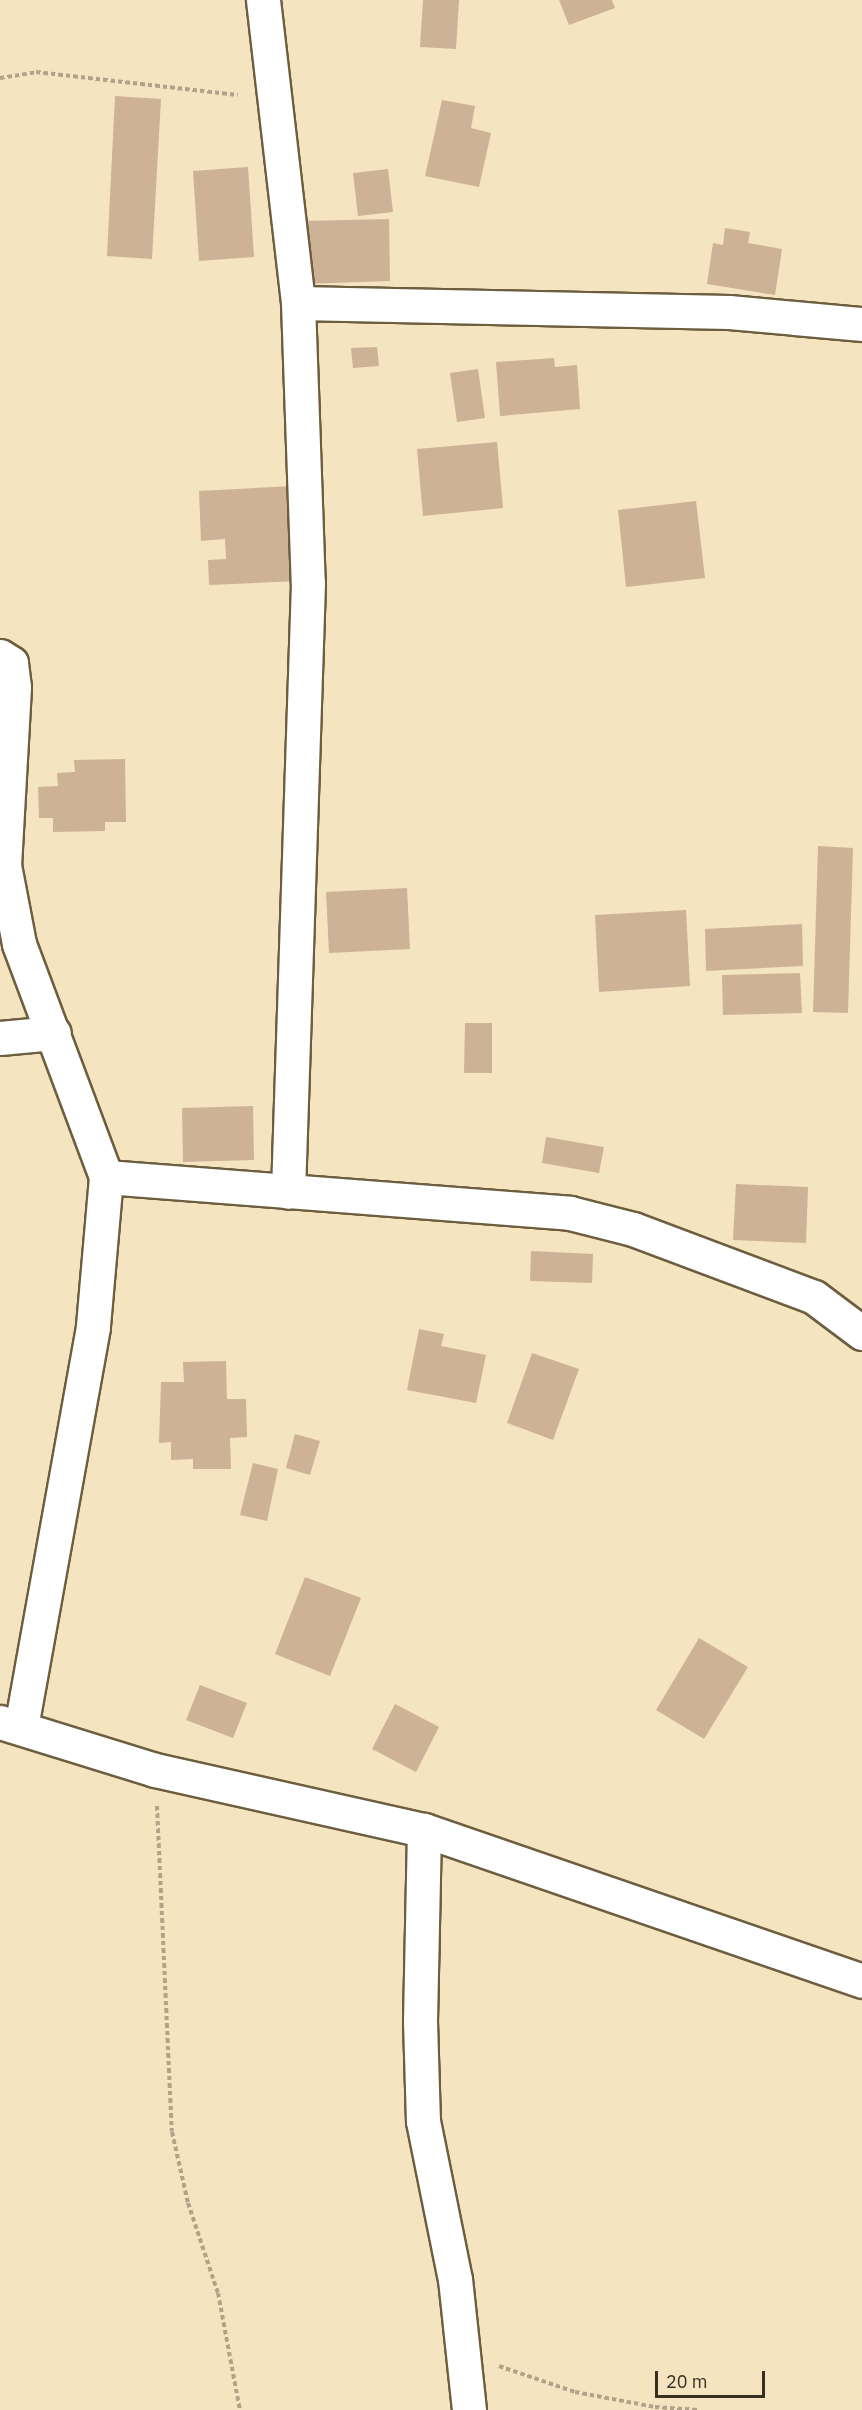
<!DOCTYPE html>
<style>
body{margin:0}
#map{position:relative;width:862px;height:2410px;overflow:hidden;background:#f4e4c0;font-family:"IBM Plex Sans",sans-serif}
div>[style]{position:absolute}
[style*='--x']{left:calc(var(--x)*1px);top:calc(var(--y)*1px);width:calc(var(--w)*1px);rotate:calc(var(--a)*1deg)}
.building>*{inset:0;background:#cdb296}
.path>*{height:4px;margin-top:-2px;transform-origin:0;background:repeating-linear-gradient(90deg,#b0a488 0 4.5px,transparent 0 7.5px)}
.roads{filter:drop-shadow(2px 0 #6c5e3e) drop-shadow(-2px 0 #6c5e3e) drop-shadow(0 2px #6c5e3e) drop-shadow(0 -2px #6c5e3e)}
.minor>*{height:33px;margin:-16.5px;padding:0 16.5px;transform-origin:16.5px;border-radius:16.5px;background:#fff}
.tertiary>*{height:33px;margin:-16.5px;padding:0 16.5px;transform-origin:16.5px;border-radius:16.5px;background:#fff}
span{translate:-50% -50%;white-space:nowrap;text-align:center;line-height:1.15;-webkit-text-stroke:5px #f4e4c0;paint-order:stroke}
.scale{position:absolute;left:655px;top:2371px;width:110px;height:27px;box-sizing:border-box;border:3px solid #363022;border-top:0;padding-left:8px;font-size:18px;line-height:21px;white-space:nowrap;color:#363022;-webkit-text-stroke:4px #f4e4c0;paint-order:stroke}
</style>
<div id="map">
<div class="building">
<div style="clip-path:polygon(423px 0,459px 0,456px 49px,420px 47px)"></div>
<div style="clip-path:polygon(559px 0,612px 0,615px 8px,569px 25px)"></div>
<div style="clip-path:polygon(115px 96px,161px 99px,152px 259px,107px 256px)"></div>
<div style="clip-path:polygon(442px 100px,475px 106px,471px 128px,491px 133px,479px 187px,425px 176px)"></div>
<div style="clip-path:polygon(248px 167px,254px 257px,199px 261px,193px 171px)"></div>
<div style="clip-path:polygon(388px 169px,393px 212px,358px 216px,353px 173px)"></div>
<div style="clip-path:polygon(389px 219px,390px 281px,303px 284px,301px 221px)"></div>
<div style="clip-path:polygon(725px 228px,750px 232px,748px 243px,782px 249px,775px 295px,707px 284px,713px 243px,723px 245px)"></div>
<div style="clip-path:polygon(377px 347px,379px 366px,353px 368px,351px 348px)"></div>
<div style="clip-path:polygon(554px 358px,555px 367px,577px 365px,580px 409px,500px 416px,496px 362px)"></div>
<div style="clip-path:polygon(478px 369px,485px 418px,457px 422px,450px 373px)"></div>
<div style="clip-path:polygon(497px 442px,503px 508px,423px 516px,417px 449px)"></div>
<div style="clip-path:polygon(294px 486px,298px 581px,209px 585px,208px 560px,226px 559px,225px 539px,201px 541px,199px 491px)"></div>
<div style="clip-path:polygon(696px 501px,705px 578px,626px 587px,618px 510px)"></div>
<div style="clip-path:polygon(125px 759px,126px 822px,105px 822px,105px 831px,53px 832px,53px 818px,39px 818px,38px 787px,58px 786px,57px 773px,75px 772px,74px 760px)"></div>
<div style="clip-path:polygon(818px 846px,853px 848px,848px 1013px,813px 1012px)"></div>
<div style="clip-path:polygon(407px 888px,410px 949px,329px 953px,326px 892px)"></div>
<div style="clip-path:polygon(686px 910px,690px 986px,599px 992px,595px 915px)"></div>
<div style="clip-path:polygon(802px 924px,803px 966px,706px 971px,705px 929px)"></div>
<div style="clip-path:polygon(800px 973px,802px 1013px,723px 1015px,722px 975px)"></div>
<div style="clip-path:polygon(465px 1023px,492px 1023px,492px 1073px,464px 1073px)"></div>
<div style="clip-path:polygon(253px 1106px,254px 1160px,183px 1162px,182px 1108px)"></div>
<div style="clip-path:polygon(546px 1137px,604px 1147px,599px 1173px,542px 1163px)"></div>
<div style="clip-path:polygon(736px 1184px,808px 1187px,806px 1243px,733px 1240px)"></div>
<div style="clip-path:polygon(531px 1251px,593px 1254px,592px 1283px,530px 1281px)"></div>
<div style="clip-path:polygon(419px 1329px,444px 1334px,441px 1346px,486px 1355px,476px 1403px,407px 1390px)"></div>
<div style="clip-path:polygon(532px 1353px,579px 1369px,553px 1440px,507px 1423px)"></div>
<div style="clip-path:polygon(226px 1361px,227px 1399px,246px 1399px,247px 1437px,230px 1438px,231px 1469px,193px 1469px,193px 1459px,171px 1460px,171px 1442px,159px 1443px,161px 1382px,184px 1382px,183px 1362px)"></div>
<div style="clip-path:polygon(295px 1434px,320px 1441px,310px 1475px,286px 1468px)"></div>
<div style="clip-path:polygon(253px 1463px,278px 1469px,267px 1521px,240px 1515px)"></div>
<div style="clip-path:polygon(305px 1577px,361px 1598px,330px 1676px,275px 1654px)"></div>
<div style="clip-path:polygon(699px 1638px,748px 1667px,704px 1739px,656px 1710px)"></div>
<div style="clip-path:polygon(200px 1685px,247px 1703px,233px 1738px,186px 1720px)"></div>
<div style="clip-path:polygon(395px 1704px,439px 1727px,416px 1772px,372px 1749px)"></div>
</div>
<div class="path">
<div style="--x:0;--y:78;--w:36;--a:-9"></div>
<div style="--x:36;--y:72;--w:203;--a:6.5"></div>
<div style="--x:157;--y:1806;--w:326;--a:87.4"></div>
<div style="--x:172;--y:2132;--w:73;--a:77.3"></div>
<div style="--x:188;--y:2203;--w:95;--a:71.6"></div>
<div style="--x:218;--y:2293;--w:119;--a:79.4"></div>
<div style="--x:499;--y:2366;--w:80;--a:18.9"></div>
<div style="--x:575;--y:2392;--w:81;--a:10.6"></div>
<div style="--x:655;--y:2407;--w:44;--a:3.9"></div>
</div>
<div class="roads">
<div class="minor">
<div style="--x:263;--y:0;--w:305;--a:83.4"></div>
<div style="--x:298;--y:303;--w:280;--a:88"></div>
<div style="--x:308;--y:583;--w:609;--a:91.88"></div>
<div style="--x:298;--y:303;--w:431;--a:1.2"></div>
<div style="--x:729;--y:312;--w:134;--a:5.2"></div>
<div style="--x:0;--y:656;--w:13;--a:32"></div>
<div style="--x:11;--y:663;--w:24;--a:83"></div>
<div style="--x:14;--y:687;--w:178;--a:93.2"></div>
<div style="--x:4;--y:865;--w:80;--a:79.2"></div>
<div style="--x:19;--y:944;--w:249;--a:69.5"></div>
<div style="--x:106;--y:1177;--w:151;--a:95"></div>
<div style="--x:93;--y:1327;--w:407;--a:100.2"></div>
<div style="--x:0;--y:1038;--w:54;--a:-5.3"></div>
<div style="--x:106;--y:1177;--w:465;--a:4.4"></div>
<div style="--x:570;--y:1213;--w:65;--a:14.3"></div>
<div style="--x:633;--y:1229;--w:193;--a:20.6"></div>
<div style="--x:814;--y:1297;--w:60;--a:36.9"></div>
<div style="--x:424;--y:1830;--w:191;--a:91.2"></div>
<div style="--x:420;--y:2021;--w:100;--a:88.3"></div>
<div style="--x:423;--y:2121;--w:161;--a:78.6"></div>
<div style="--x:455;--y:2279;--w:132;--a:83.9"></div>
</div>
<div class="tertiary">
<div style="--x:0;--y:1722;--w:162;--a:17.2"></div>
<div style="--x:155;--y:1770;--w:276;--a:12.6"></div>
<div style="--x:424;--y:1830;--w:463;--a:19"></div>
</div>
</div>
<div class="scale">20 m</div>
</div>
